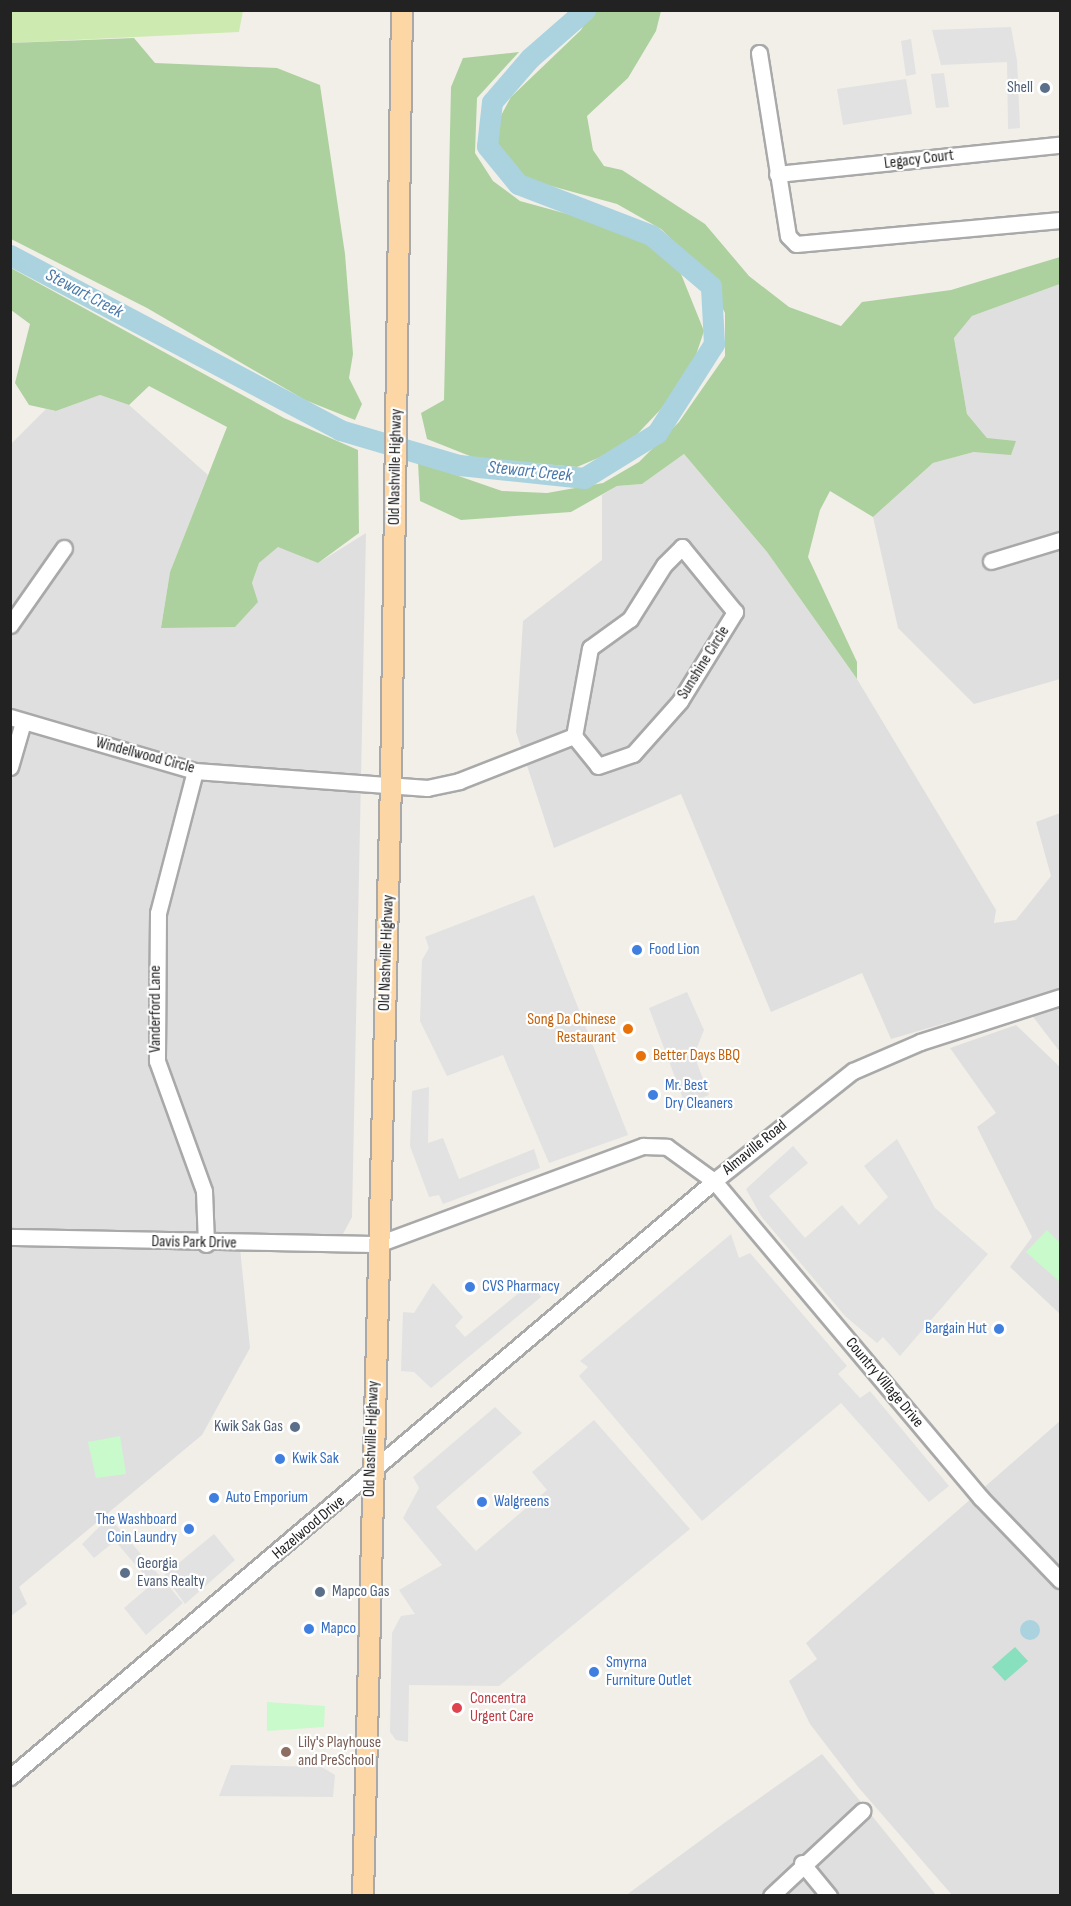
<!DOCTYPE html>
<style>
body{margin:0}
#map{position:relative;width:1071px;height:1906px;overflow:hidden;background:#f2efe9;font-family:"Sofia Sans Condensed",sans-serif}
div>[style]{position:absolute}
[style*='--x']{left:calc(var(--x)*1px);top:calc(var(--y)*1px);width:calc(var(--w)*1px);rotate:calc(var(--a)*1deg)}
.residential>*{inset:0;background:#e0dfdf}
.grass>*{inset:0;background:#cdebb0}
.forest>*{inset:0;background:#add19e}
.park>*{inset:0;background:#c8facc}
.pitch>*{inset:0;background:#88e0be}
.parking>*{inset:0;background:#e2e2e2}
.water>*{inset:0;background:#aad3df}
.round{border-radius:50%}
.river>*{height:21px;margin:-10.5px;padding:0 10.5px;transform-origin:10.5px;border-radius:10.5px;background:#aad3df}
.roads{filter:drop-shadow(2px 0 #a9a9a9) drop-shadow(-2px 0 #a9a9a9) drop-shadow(0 2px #a9a9a9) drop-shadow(0 -2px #a9a9a9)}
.minor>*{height:15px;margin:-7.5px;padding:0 7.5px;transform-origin:7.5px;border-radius:7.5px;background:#fff}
.major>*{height:20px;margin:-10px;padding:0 10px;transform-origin:10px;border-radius:10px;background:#fcd6a4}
.dots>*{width:16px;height:16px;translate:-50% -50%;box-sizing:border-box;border:3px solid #fff;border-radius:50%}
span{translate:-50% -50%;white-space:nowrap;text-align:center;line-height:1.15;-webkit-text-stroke:4.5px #fff;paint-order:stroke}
.service-label{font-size:16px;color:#4e5e75}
.right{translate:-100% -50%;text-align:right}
.left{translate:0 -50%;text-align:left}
.street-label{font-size:16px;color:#222}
.shop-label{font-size:16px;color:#366cbe}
.food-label{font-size:16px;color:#c56008}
.health-label{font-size:16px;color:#be3a42}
.education-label{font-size:16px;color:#785e54}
.water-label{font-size:18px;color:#4a7aab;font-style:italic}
.frame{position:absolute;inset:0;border:12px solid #222;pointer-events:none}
</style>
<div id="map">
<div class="residential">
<div style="clip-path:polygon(1060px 284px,1060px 679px,974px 704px,898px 628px,873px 517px,933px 463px,974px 452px,987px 438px,967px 414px,954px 338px,972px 316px)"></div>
<div style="clip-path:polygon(100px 395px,129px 405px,208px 475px,170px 572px,161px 628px,252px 583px,259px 563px,278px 546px,318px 563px,366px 533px,352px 1217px,343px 1234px,239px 1238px,250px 1348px,202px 1435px,19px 1587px,27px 1604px,11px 1616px,11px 444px,46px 409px,56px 411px)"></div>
<div style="clip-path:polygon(684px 454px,767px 552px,857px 679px,996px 910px,994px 923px,1016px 920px,1051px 876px,1036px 822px,1060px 813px,1060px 1052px,1021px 1001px,891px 1039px,862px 973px,771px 1012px,681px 794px,554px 848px,516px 732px,523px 621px,602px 560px,602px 495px,617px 486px,642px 484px)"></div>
<div style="clip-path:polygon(1016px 1025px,1060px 1067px,1060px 1314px,1010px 1267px,1032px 1237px,977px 1127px,996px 1113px,950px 1048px)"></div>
<div style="clip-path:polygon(1060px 1421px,1060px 1895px,952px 1895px,859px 1788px,810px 1724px,789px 1681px,817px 1659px,806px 1643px)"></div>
<div style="clip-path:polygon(822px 1754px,936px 1895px,625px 1896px,727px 1821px)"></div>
</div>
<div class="grass">
<div style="clip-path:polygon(10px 11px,243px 11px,239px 32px,11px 43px)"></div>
</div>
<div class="forest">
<div style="clip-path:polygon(592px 11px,661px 11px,656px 31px,628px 78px,587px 116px,593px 150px,604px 166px,622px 170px,705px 224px,749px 276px,789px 307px,841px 326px,862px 302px,951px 290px,1060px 257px,1060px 284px,972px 316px,954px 338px,967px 414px,987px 438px,1016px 441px,1011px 455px,974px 452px,933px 463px,873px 517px,830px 491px,820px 510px,808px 557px,857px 662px,857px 679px,767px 552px,684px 454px,642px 484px,617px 486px,571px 512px,461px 520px,420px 501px,418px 462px,502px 491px,547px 493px,603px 483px,639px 462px,679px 422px,725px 356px,725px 313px,704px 271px,661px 229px,617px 204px,522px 178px,497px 149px,496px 125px,511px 97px,581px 30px)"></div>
<div style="clip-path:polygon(134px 38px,155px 63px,277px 68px,320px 85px,345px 254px,353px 354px,349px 378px,362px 404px,355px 420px,305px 400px,147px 308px,11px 239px,11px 43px)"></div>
<div style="clip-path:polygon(519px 52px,477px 98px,475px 153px,493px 181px,520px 201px,622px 229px,653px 244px,679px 269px,704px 331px,692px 367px,661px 409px,626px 446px,577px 467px,475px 458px,427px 439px,421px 413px,444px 400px,451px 87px,463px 58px)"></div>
<div style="clip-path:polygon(11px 268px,284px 418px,358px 450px,359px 533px,318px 563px,278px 547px,259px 563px,252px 583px,258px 602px,235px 627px,161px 628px,170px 572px,227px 427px,149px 386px,129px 405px,100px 395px,56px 411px,29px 405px,15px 383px,30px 324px,11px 310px)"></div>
</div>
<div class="park">
<div style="clip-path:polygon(1047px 1230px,1060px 1243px,1060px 1282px,1026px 1252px)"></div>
<div style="clip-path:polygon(120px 1436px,126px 1474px,96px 1478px,88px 1442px)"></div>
<div style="clip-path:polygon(267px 1702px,325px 1706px,324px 1727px,267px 1731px)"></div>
</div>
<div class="pitch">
<div style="clip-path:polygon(1015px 1647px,1028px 1661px,1005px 1681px,992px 1667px)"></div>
</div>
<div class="parking">
<div style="clip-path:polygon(1011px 27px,1017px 61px,1020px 128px,1008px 129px,1007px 62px,941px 65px,932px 30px)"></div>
<div style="clip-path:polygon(911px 39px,916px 74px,906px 76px,901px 41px)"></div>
<div style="clip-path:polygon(944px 73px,949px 107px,936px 108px,931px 74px)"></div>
<div style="clip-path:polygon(906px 79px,912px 114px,843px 125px,837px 89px)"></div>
<div style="clip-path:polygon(534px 895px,628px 1135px,549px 1163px,503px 1055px,447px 1076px,420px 1021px,422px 960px,429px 948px,425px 937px)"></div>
<div style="clip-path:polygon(687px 992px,704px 1030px,694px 1055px,709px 1095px,685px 1104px,649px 1008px)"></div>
<div style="clip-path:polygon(429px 1087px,428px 1143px,443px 1138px,459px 1179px,534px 1149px,540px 1168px,443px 1204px,439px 1195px,429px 1197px,410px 1146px,412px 1091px)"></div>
<div style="clip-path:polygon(897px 1139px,935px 1208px,988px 1254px,900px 1356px,883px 1337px,877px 1343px,845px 1316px,761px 1216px,746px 1189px,793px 1146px,808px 1163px,769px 1196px,805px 1238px,842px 1205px,859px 1225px,888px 1197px,864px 1166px)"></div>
<div style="clip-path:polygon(731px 1234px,739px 1258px,750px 1253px,847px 1366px,838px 1374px,860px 1398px,870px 1391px,949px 1486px,929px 1502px,841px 1403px,702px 1521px,579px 1376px,588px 1367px,580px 1361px)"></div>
<div style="clip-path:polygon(433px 1283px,463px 1317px,455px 1326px,465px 1337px,531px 1283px,541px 1297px,431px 1388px,414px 1372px,401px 1371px,403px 1312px,414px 1313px)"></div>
<div style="clip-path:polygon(495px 1407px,522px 1433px,436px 1507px,476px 1551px,547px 1490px,532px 1472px,594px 1420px,690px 1529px,499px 1686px,409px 1685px,408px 1742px,396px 1740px,390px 1732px,392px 1633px,401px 1616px,415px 1614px,399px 1590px,442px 1565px,403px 1518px,419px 1488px,413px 1477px)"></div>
<div style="clip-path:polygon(109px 1517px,183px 1603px,146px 1635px,124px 1608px,152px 1584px,115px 1541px,94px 1558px,82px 1544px)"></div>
<div style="clip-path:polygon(214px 1534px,235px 1560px,185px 1604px,164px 1575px)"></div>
<div style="clip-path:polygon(231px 1765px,322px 1767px,335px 1775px,333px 1797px,219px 1796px)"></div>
</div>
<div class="water">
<div class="round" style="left:1020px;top:1620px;width:20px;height:20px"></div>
</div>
<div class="river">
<div style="--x:10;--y:255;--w:374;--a:27.9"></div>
<div style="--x:340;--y:430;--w:124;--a:16.4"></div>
<div style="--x:459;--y:465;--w:126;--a:5.9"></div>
<div style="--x:584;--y:478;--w:86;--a:-31.7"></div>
<div style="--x:657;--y:433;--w:106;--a:-57.4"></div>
<div style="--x:714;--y:344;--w:58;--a:-93"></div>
<div style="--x:711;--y:286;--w:79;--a:-139.6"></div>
<div style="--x:651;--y:235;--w:142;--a:-159"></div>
<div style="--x:518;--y:184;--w:49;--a:-129.2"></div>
<div style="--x:487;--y:146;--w:44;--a:-83.5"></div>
<div style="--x:492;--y:102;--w:58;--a:-49.2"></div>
<div style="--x:530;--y:58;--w:73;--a:-41.1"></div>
</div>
<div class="roads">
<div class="minor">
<div style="--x:759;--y:53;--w:185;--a:81"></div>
<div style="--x:788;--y:236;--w:11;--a:45"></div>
<div style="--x:796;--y:244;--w:265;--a:-5.2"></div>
<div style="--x:777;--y:174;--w:284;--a:-5.9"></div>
<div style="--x:991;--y:561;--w:72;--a:-16.9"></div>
<div style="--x:10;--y:625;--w:94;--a:-55"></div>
<div style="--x:10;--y:717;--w:193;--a:16.3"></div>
<div style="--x:195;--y:771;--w:233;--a:4.2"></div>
<div style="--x:427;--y:788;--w:33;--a:-12"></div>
<div style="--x:459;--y:781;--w:123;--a:-21.4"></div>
<div style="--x:574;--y:736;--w:38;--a:51"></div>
<div style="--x:598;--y:766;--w:37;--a:-19"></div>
<div style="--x:633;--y:754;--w:71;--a:-48.4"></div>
<div style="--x:680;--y:701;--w:105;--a:-58.3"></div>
<div style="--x:735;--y:612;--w:84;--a:-129.2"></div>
<div style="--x:682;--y:547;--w:25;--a:135"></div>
<div style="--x:664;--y:565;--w:64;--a:122.2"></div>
<div style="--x:630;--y:619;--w:49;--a:144.1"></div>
<div style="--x:590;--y:648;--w:89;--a:100.3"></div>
<div style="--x:10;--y:767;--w:47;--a:-73.9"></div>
<div style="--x:195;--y:771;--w:147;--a:104.6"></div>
<div style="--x:158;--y:913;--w:148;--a:90.4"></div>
<div style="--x:157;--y:1061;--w:138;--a:70.1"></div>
<div style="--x:204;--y:1191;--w:53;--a:87.8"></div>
<div style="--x:10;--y:1237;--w:368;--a:1.1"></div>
<div style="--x:378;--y:1244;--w:283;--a:-20.3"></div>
<div style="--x:643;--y:1146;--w:24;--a:2"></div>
<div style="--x:667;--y:1147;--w:58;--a:35.9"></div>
<div style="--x:714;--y:1181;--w:414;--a:49.9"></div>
<div style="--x:981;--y:1498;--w:114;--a:46.1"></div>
<div style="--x:10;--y:1777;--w:922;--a:-40.25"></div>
<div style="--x:714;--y:1181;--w:177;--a:-38.4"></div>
<div style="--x:853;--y:1071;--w:73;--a:-23.4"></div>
<div style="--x:920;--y:1042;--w:147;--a:-17.8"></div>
<div style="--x:802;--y:1863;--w:43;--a:50.7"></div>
<div style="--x:771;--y:1896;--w:125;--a:-43"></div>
</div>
<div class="major">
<div style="--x:363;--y:1896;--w:1112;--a:-88.56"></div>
<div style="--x:391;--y:784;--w:774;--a:-89.19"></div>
</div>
</div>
<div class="dots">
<div style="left:1045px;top:88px;background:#5c6f8a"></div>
<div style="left:637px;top:950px;background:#3f7fe0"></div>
<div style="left:628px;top:1029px;background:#e8710a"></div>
<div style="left:641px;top:1056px;background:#e8710a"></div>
<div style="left:653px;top:1095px;background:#3f7fe0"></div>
<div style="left:470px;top:1287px;background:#3f7fe0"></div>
<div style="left:999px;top:1329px;background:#3f7fe0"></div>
<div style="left:295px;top:1427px;background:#5c6f8a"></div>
<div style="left:280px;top:1459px;background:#3f7fe0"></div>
<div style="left:214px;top:1498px;background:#3f7fe0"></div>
<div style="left:482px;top:1502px;background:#3f7fe0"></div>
<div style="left:189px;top:1529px;background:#3f7fe0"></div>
<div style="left:125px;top:1573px;background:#5c6f8a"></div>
<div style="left:320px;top:1592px;background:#5c6f8a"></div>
<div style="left:309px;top:1629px;background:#3f7fe0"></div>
<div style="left:594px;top:1672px;background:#3f7fe0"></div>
<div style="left:457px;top:1708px;background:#e0444e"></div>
<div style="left:286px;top:1752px;background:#8d6e63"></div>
</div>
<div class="service-label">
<span class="right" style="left:1033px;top:88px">Shell</span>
<span class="right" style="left:283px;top:1427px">Kwik Sak Gas</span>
<span class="left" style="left:137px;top:1573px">Georgia<br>Evans Realty</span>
<span class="left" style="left:332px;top:1592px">Mapco Gas</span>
</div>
<div class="street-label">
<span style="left:919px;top:160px;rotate:-7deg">Legacy Court</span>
<span style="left:396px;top:467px;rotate:-89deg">Old Nashville Highway</span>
<span style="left:704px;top:663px;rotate:-58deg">Sunshine Circle</span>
<span style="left:145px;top:756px;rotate:15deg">Windellwood Circle</span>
<span style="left:387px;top:953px;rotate:-88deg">Old Nashville Highway</span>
<span style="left:156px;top:1009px;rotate:-90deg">Vanderford Lane</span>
<span style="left:755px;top:1148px;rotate:-39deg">Almaville Road</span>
<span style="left:194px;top:1243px;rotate:1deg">Davis Park Drive</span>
<span style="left:884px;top:1383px;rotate:50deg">Country Village Drive</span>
<span style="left:372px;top:1439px;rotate:-88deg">Old Nashville Highway</span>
<span style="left:309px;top:1528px;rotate:-40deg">Hazelwood Drive</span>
</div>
<div class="shop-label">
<span class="left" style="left:649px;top:950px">Food Lion</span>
<span class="left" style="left:665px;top:1095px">Mr. Best<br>Dry Cleaners</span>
<span class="left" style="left:482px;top:1287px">CVS Pharmacy</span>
<span class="right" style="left:987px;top:1329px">Bargain Hut</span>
<span class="left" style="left:292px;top:1459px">Kwik Sak</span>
<span class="left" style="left:226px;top:1498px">Auto Emporium</span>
<span class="left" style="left:494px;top:1502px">Walgreens</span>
<span class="right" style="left:177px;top:1529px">The Washboard<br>Coin Laundry</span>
<span class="left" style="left:321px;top:1629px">Mapco</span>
<span class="left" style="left:606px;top:1672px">Smyrna<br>Furniture Outlet</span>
</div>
<div class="food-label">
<span class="right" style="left:616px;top:1029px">Song Da Chinese<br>Restaurant</span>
<span class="left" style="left:653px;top:1056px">Better Days BBQ</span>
</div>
<div class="health-label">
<span class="left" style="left:470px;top:1708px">Concentra<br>Urgent Care</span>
</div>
<div class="education-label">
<span class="left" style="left:298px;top:1752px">Lily's Playhouse<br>and PreSchool</span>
</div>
<div class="water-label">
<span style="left:84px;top:294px;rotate:28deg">Stewart Creek</span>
<span style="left:530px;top:472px;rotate:6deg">Stewart Creek</span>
</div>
<div class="frame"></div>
</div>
